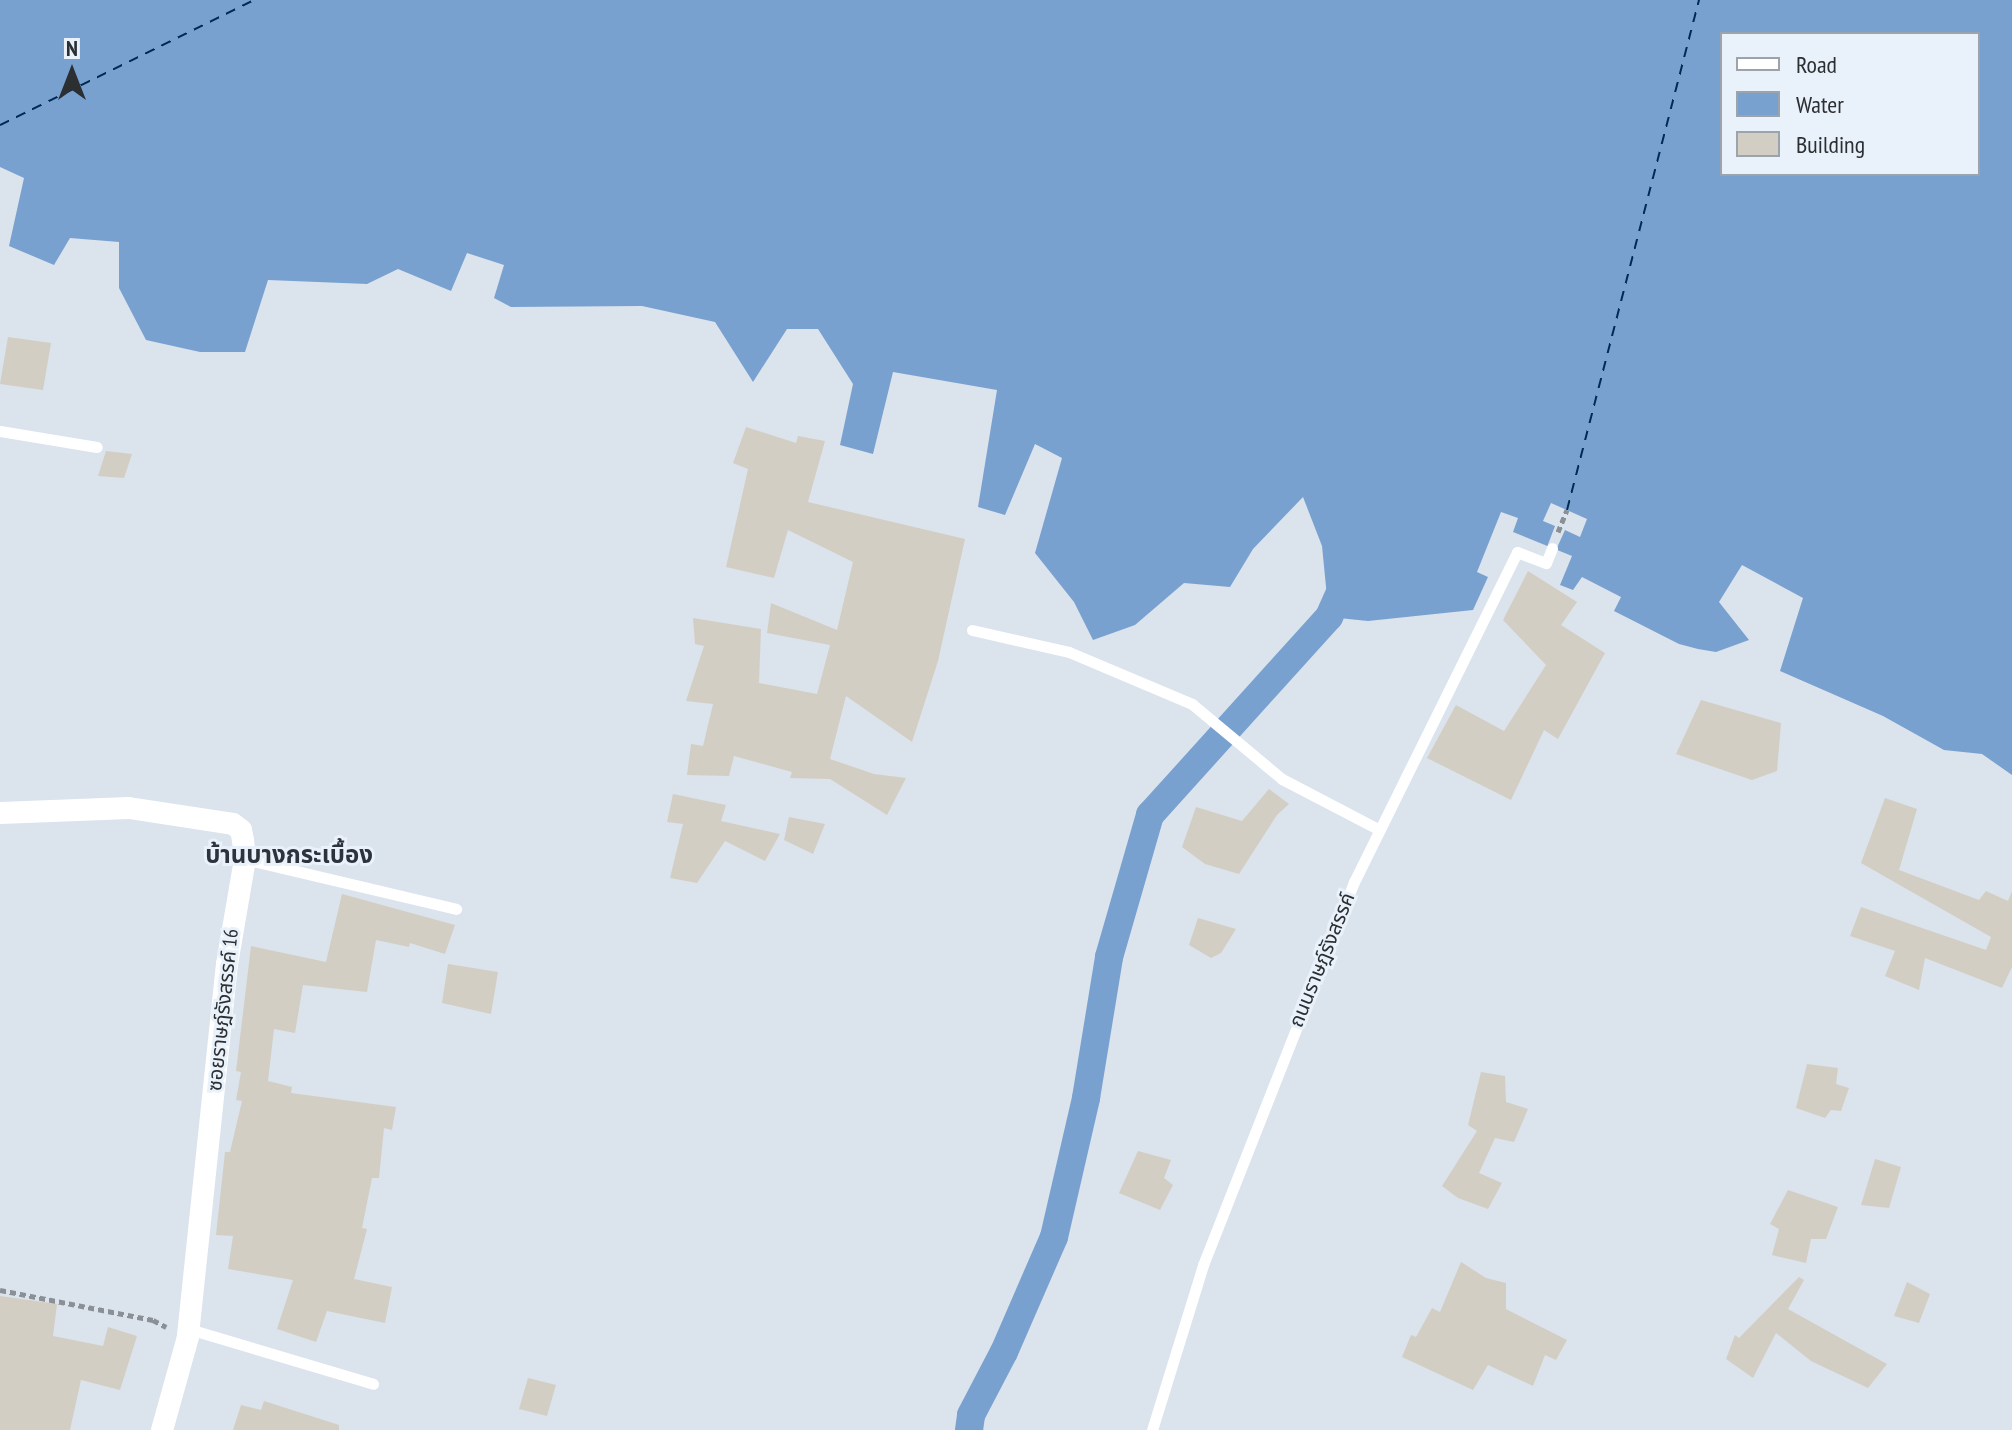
<!DOCTYPE html>
<meta charset="utf-8">
<style>
body{margin:0}
#map{position:relative;width:2012px;height:1430px;overflow:hidden;background:#dbe3ed;font-family:"PT Sans Narrow","Noto Sans Thai",sans-serif}
div>[style]{position:absolute}
[style*='--x']{left:calc(var(--x)*1px);top:calc(var(--y)*1px);width:calc(var(--w)*1px);rotate:calc(var(--a)*1deg)}
.water>*{inset:0;background:#79a1cf}
.pier>*{inset:0;background:#dbe3ed}
.canal>*{height:28px;margin:-14px;padding:0 14px;transform-origin:14px;border-radius:14px;background:#79a1cf}
.ferry>*{height:2px;margin-top:-1px;transform-origin:0;background:repeating-linear-gradient(90deg,#002a54 0 10px,transparent 0 18px)}
.building>*{inset:0;background:#d3cec3}
.path>*{height:5px;margin-top:-2.5px;transform-origin:0;background:repeating-linear-gradient(90deg,#8a9096 0 6px,transparent 0 10px)}
.service>*{height:11px;margin:-5.5px;padding:0 5.5px;transform-origin:5.5px;border-radius:5.5px;background:#fff}
.minor>*{height:22px;margin:-11px;padding:0 11px;transform-origin:11px;border-radius:11px;background:#fff}
span{translate:-50% -50%;white-space:nowrap;text-align:center;line-height:1.15;-webkit-text-stroke:6px #e9f1fa;paint-order:stroke}
.street-label{font-size:20px;color:#2c2f32}
.quarter-label{font-size:24px;color:#2d333a;font-weight:700}
.legend{position:absolute;left:1720px;top:32px;width:260px;height:144px;box-sizing:border-box;background:#e9f1fa;border:2px solid #9da3aa;margin:0;padding:10px 14px;list-style:none;font-size:24px;color:#2c2f32}
.legend li{display:flex;align-items:center;gap:16px;height:40px}
.legend b{width:40px;border:2px solid #9da3aa}
.north{position:absolute;left:32px;top:32px;width:80px;height:80px;-webkit-text-stroke:6px #e9f1fa;paint-order:stroke;rotate:0deg;font-size:22px;font-weight:700;line-height:32px;text-align:center;color:#2c2f32}
.north::after{content:'';display:block;margin:auto;width:28px;height:36px;background:#2c2f32;clip-path:polygon(50% 0,100% 100%,50% 72%,0 100%)}
</style>
<div id="map">
<div class="water">
<div style="clip-path:polygon(evenodd,0 0,2012px 0,2012px 775px,1982px 754px,1944px 750px,1883px 716px,1780px 671px,1803px 598px,1742px 565px,1719px 602px,1749px 640px,1716px 652px,1698px 649px,1679px 644px,1614px 611px,1621px 597px,1582px 577px,1573px 590px,1560px 585px,1572px 556px,1513px 532px,1518px 518px,1501px 512px,1477px 572px,1488px 577px,1473px 610px,1368px 621px,1329px 617px,1322px 546px,1303px 497px,1253px 549px,1230px 587px,1184px 583px,1135px 625px,1093px 640px,1074px 602px,1035px 553px,1062px 458px,1035px 444px,1005px 515px,978px 507px,997px 390px,893px 372px,873px 454px,840px 445px,853px 384px,818px 329px,787px 329px,753px 382px,715px 322px,642px 306px,511px 307px,494px 298px,504px 265px,467px 253px,451px 291px,398px 269px,367px 284px,268px 280px,245px 352px,200px 352px,146px 340px,119px 288px,119px 242px,70px 238px,54px 265px,9px 246px,24px 178px,0 167px,0 0,1722px 34px,1978px 34px,1978px 174px,1722px 174px,1722px 34px)"></div>
</div>
<div class="pier">
<div style="clip-path:polygon(1551px 503px,1587px 519px,1580px 537px,1565px 530px,1556px 550px,1547px 547px,1555px 526px,1543px 521px)"></div>
</div>
<div class="canal">
<div style="--x:969;--y:1430;--w:15;--a:-82"></div>
<div style="--x:971;--y:1415;--w:71;--a:-62.4"></div>
<div style="--x:1004;--y:1352;--w:125;--a:-66.5"></div>
<div style="--x:1054;--y:1237;--w:143;--a:-77"></div>
<div style="--x:1086;--y:1098;--w:143;--a:-80.7"></div>
<div style="--x:1109;--y:957;--w:148;--a:-73.9"></div>
<div style="--x:1150;--y:815;--w:267;--a:-47.9"></div>
<div style="--x:1329;--y:617;--w:35;--a:-66"></div>
</div>
<div class="ferry">
<div style="--x:0;--y:125;--w:283;--a:-26.2"></div>
<div style="--x:1567;--y:510;--w:527;--a:-75.49"></div>
</div>
<div class="building">
<div style="clip-path:polygon(8px 337px,51px 343px,43px 390px,0 384px)"></div>
<div style="clip-path:polygon(746px 427px,796px 443px,798px 436px,825px 441px,808px 502px,965px 539px,938px 661px,912px 742px,846px 696px,830px 759px,874px 774px,906px 778px,887px 815px,830px 779px,790px 778px,792px 772px,734px 756px,729px 776px,687px 775px,691px 744px,703px 746px,713px 704px,686px 701px,704px 646px,695px 644px,693px 618px,761px 629px,759px 683px,817px 694px,830px 645px,767px 633px,771px 603px,837px 630px,853px 562px,788px 530px,774px 578px,726px 567px,748px 469px,733px 463px)"></div>
<div style="clip-path:polygon(106px 451px,132px 454px,124px 478px,98px 476px)"></div>
<div style="clip-path:polygon(1528px 571px,1577px 602px,1561px 625px,1605px 653px,1558px 739px,1544px 730px,1511px 800px,1427px 758px,1456px 705px,1504px 731px,1546px 665px,1503px 620px)"></div>
<div style="clip-path:polygon(1701px 700px,1781px 723px,1777px 771px,1752px 780px,1676px 754px)"></div>
<div style="clip-path:polygon(1269px 789px,1289px 804px,1277px 815px,1239px 874px,1205px 864px,1182px 847px,1196px 807px,1242px 821px)"></div>
<div style="clip-path:polygon(673px 794px,726px 805px,721px 821px,780px 834px,765px 861px,725px 841px,697px 883px,670px 878px,683px 824px,667px 822px)"></div>
<div style="clip-path:polygon(1885px 798px,1917px 809px,1899px 870px,1979px 900px,1986px 891px,2008px 901px,2012px 891px,2012px 967px,2002px 988px,1925px 958px,1919px 990px,1885px 976px,1895px 951px,1850px 936px,1861px 907px,1986px 950px,1991px 937px,1861px 863px)"></div>
<div style="clip-path:polygon(789px 817px,825px 824px,813px 854px,784px 840px)"></div>
<div style="clip-path:polygon(342px 894px,455px 925px,445px 954px,410px 943px,409px 947px,376px 940px,367px 992px,303px 985px,295px 1033px,274px 1029px,268px 1081px,292px 1087px,291px 1093px,396px 1107px,392px 1130px,384px 1128px,379px 1178px,372px 1178px,362px 1228px,367px 1229px,354px 1279px,392px 1287px,385px 1323px,327px 1311px,316px 1342px,277px 1329px,293px 1280px,228px 1269px,233px 1236px,216px 1235px,225px 1152px,230px 1152px,242px 1101px,236px 1100px,241px 1072px,236px 1071px,251px 946px,326px 962px)"></div>
<div style="clip-path:polygon(1198px 918px,1236px 929px,1221px 953px,1211px 958px,1189px 945px)"></div>
<div style="clip-path:polygon(448px 964px,498px 972px,491px 1014px,442px 1003px)"></div>
<div style="clip-path:polygon(1807px 1064px,1838px 1068px,1836px 1084px,1849px 1088px,1841px 1111px,1831px 1110px,1825px 1118px,1796px 1108px)"></div>
<div style="clip-path:polygon(1481px 1072px,1505px 1076px,1506px 1102px,1528px 1109px,1514px 1142px,1495px 1138px,1479px 1173px,1502px 1183px,1488px 1209px,1458px 1198px,1442px 1186px,1477px 1131px,1468px 1125px)"></div>
<div style="clip-path:polygon(1138px 1151px,1171px 1160px,1164px 1178px,1173px 1185px,1160px 1210px,1119px 1193px)"></div>
<div style="clip-path:polygon(1875px 1159px,1901px 1167px,1889px 1208px,1861px 1205px)"></div>
<div style="clip-path:polygon(1788px 1190px,1838px 1207px,1826px 1239px,1811px 1239px,1806px 1263px,1772px 1255px,1779px 1229px,1770px 1224px)"></div>
<div style="clip-path:polygon(1461px 1262px,1486px 1278px,1506px 1283px,1506px 1309px,1567px 1340px,1556px 1360px,1545px 1355px,1533px 1386px,1488px 1365px,1473px 1390px,1402px 1357px,1411px 1335px,1416px 1337px,1432px 1308px,1440px 1312px)"></div>
<div style="clip-path:polygon(1799px 1277px,1804px 1280px,1788px 1309px,1887px 1364px,1868px 1388px,1811px 1361px,1776px 1333px,1753px 1378px,1726px 1359px,1735px 1335px,1739px 1338px)"></div>
<div style="clip-path:polygon(1907px 1282px,1930px 1294px,1919px 1323px,1894px 1316px)"></div>
<div style="clip-path:polygon(0 1296px,57px 1304px,53px 1336px,103px 1346px,108px 1327px,137px 1336px,120px 1390px,81px 1380px,70px 1430px,0 1430px)"></div>
<div style="clip-path:polygon(528px 1378px,556px 1385px,547px 1416px,519px 1409px)"></div>
<div style="clip-path:polygon(264px 1401px,339px 1425px,339px 1430px,233px 1430px,241px 1405px,261px 1410px)"></div>
</div>
<div class="path">
<div style="--x:1558;--y:532;--w:24;--a:-68"></div>
<div style="--x:0;--y:1290;--w:156;--a:11.1"></div>
<div style="--x:153;--y:1320;--w:15;--a:28"></div>
</div>
<div class="service">
<div style="--x:0;--y:431;--w:98;--a:9.4"></div>
<div style="--x:972;--y:630;--w:99;--a:12.8"></div>
<div style="--x:1069;--y:652;--w:134;--a:22.9"></div>
<div style="--x:1192;--y:704;--w:117;--a:39.8"></div>
<div style="--x:1282;--y:779;--w:110;--a:27.5"></div>
<div style="--x:245;--y:859;--w:217;--a:13.3"></div>
<div style="--x:189;--y:1329;--w:192;--a:16.6"></div>
<div style="--x:1152;--y:1430;--w:173;--a:-72.8"></div>
<div style="--x:1203;--y:1265;--w:412;--a:-68.5"></div>
<div style="--x:1354;--y:882;--w:368;--a:-63.7"></div>
<div style="--x:1517;--y:552;--w:31;--a:21"></div>
<div style="--x:1546;--y:563;--w:16;--a:-68"></div>
</div>
<div class="minor">
<div style="--x:0;--y:813;--w:129;--a:-2.2"></div>
<div style="--x:129;--y:808;--w:105;--a:8.7"></div>
<div style="--x:233;--y:824;--w:10;--a:37"></div>
<div style="--x:241;--y:830;--w:10;--a:79"></div>
<div style="--x:243;--y:840;--w:19;--a:84"></div>
<div style="--x:245;--y:859;--w:107;--a:99.7"></div>
<div style="--x:227;--y:964;--w:375;--a:96"></div>
<div style="--x:188;--y:1337;--w:97;--a:105.6"></div>
</div>
<div class="street-label">
<span style="left:1322px;top:960px;rotate:-68deg">ถนนราษฎ์รังสรรค์</span>
<span style="left:223px;top:1010px;rotate:-84deg">ซอยราษฎ์รังสรรค์ 16</span>
</div>
<div class="quarter-label">
<span style="left:289px;top:855px">บ้านบางกระเบื้อง</span>
</div>
<ul class="legend">
<li><b style="height:10px;background:#fff"></b>Road</li>
<li><b style="height:22px;background:#79a1cf"></b>Water</li>
<li><b style="height:22px;background:#d3cec3"></b>Building</li>
</ul>
<div class="north">N</div>
</div>
